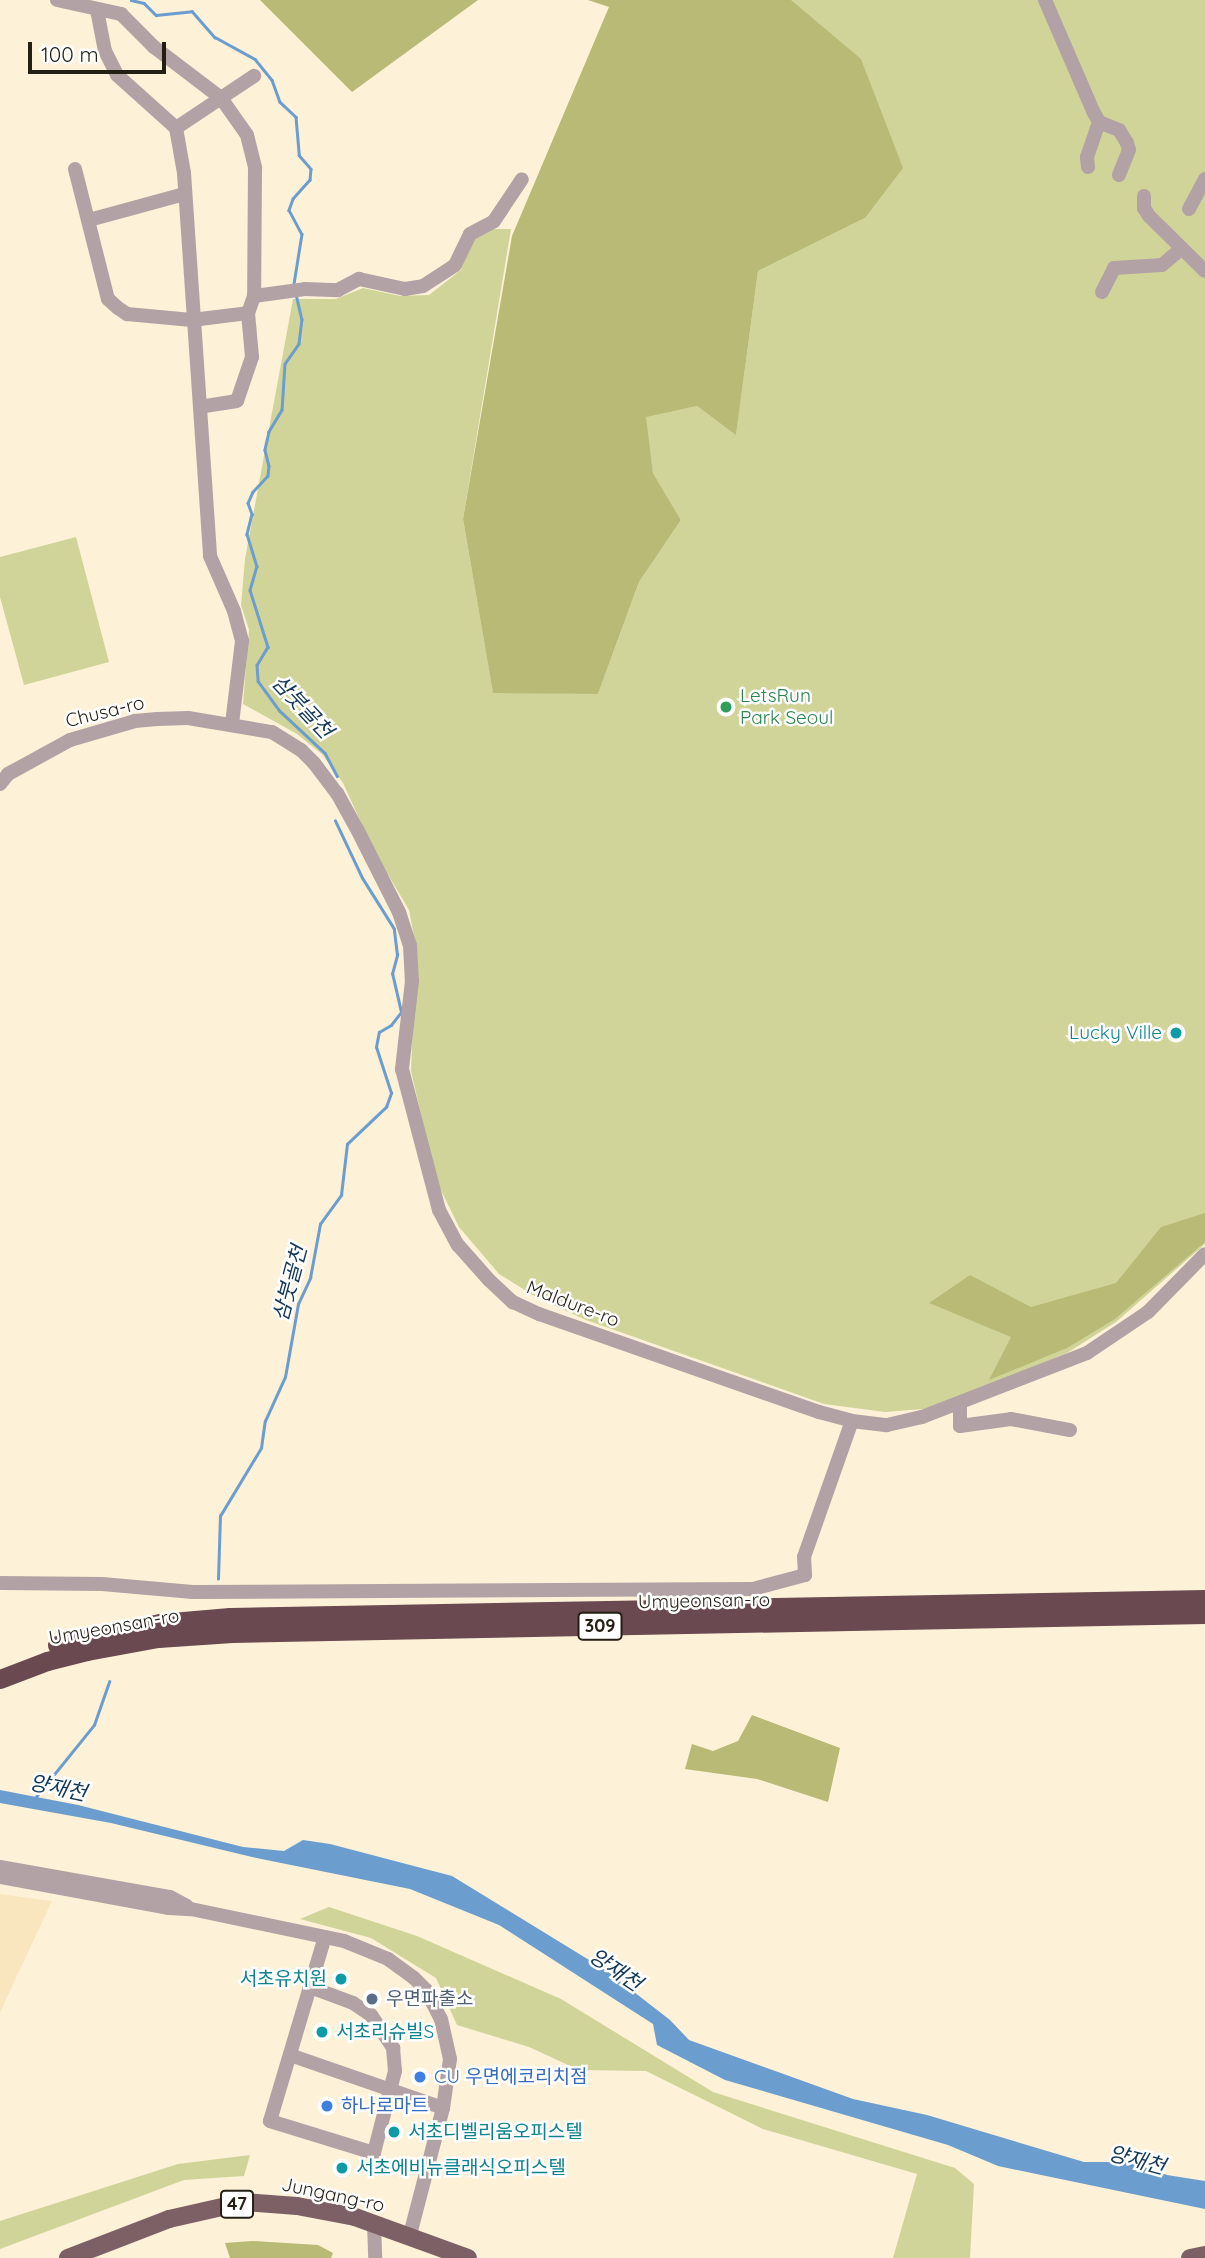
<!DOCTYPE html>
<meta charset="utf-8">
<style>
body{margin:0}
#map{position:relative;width:1205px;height:2258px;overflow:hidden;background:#fdf1d7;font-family:Quicksand,"Noto Sans KR",sans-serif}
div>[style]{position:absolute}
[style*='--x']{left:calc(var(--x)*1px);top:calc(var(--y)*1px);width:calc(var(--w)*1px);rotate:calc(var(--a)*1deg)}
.built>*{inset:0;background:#f9e6be}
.green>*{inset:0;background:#d1d499}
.forest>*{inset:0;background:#b8ba75}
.water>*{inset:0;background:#6b9dcf}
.stream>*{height:2.5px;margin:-1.25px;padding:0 1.25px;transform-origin:1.25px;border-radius:1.25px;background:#6b9dcf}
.minor>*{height:14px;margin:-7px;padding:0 7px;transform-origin:7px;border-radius:7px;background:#b3a2a5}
.major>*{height:18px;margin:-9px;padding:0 9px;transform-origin:9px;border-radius:9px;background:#7d6066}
.highway>*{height:19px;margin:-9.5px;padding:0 9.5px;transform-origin:9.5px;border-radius:9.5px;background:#6a4950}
.dots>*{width:19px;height:19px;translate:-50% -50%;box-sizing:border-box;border:4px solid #fff;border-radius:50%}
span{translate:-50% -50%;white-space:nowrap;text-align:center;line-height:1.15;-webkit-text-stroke:5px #fff;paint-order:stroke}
.shield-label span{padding:2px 5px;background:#fff;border:2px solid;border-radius:5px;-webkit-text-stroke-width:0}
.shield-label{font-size:18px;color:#241f13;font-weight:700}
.leisure-label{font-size:19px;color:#27864d}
.left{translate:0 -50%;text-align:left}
.street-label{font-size:19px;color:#241f13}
.culture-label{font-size:19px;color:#0d838f}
.right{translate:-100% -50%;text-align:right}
.service-label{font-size:19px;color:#4e5e75}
.shop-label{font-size:19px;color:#366cbe}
.water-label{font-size:21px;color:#123758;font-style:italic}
.scale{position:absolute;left:28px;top:42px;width:138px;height:32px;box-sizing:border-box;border:4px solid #241f13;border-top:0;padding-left:9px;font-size:21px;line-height:24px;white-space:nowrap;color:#241f13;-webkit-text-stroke:5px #fff;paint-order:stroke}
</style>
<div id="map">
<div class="built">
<div style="clip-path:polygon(0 1894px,52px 1901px,0 2012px)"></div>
</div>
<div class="green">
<div style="clip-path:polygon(791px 0,1205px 0,1205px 1244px,1116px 1322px,1067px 1353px,935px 1408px,885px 1412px,824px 1404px,586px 1320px,536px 1297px,499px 1274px,459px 1227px,436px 1180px,411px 1071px,416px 947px,409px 910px,374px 851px,343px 783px,323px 755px,297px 734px,243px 704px,249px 630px,241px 605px,245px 559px,293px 299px,336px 299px,363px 288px,400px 296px,429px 295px,461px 270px,469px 243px,492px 229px,511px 229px,463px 519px,493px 692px,598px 694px,639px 582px,681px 520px,653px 473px,645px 416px,697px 406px,736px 434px,758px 271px,865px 218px)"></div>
<div style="clip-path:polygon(76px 537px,109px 662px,24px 685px,0 597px,0 557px)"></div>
<div style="clip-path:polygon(329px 1907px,417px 1936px,561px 1999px,713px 2092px,955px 2168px,974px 2184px,970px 2258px,893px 2258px,917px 2174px,763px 2129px,646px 2071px,579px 2070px,529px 2047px,457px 2025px,436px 1978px,371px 1938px,300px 1919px)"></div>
<div style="clip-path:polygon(250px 2155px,244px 2176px,184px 2180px,0 2249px,0 2221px,178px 2164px)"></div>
</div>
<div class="forest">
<div style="clip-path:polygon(260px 0,478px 0,352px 92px)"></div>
<div style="clip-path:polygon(588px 0,791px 0,861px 59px,903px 168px,865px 218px,758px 271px,736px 435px,697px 406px,646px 417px,653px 473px,681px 520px,639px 582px,598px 694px,493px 693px,463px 519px,512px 236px,609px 7px)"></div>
<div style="clip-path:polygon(1205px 1213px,1205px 1242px,1115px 1319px,1067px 1348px,989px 1380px,1011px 1337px,929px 1303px,970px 1275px,1031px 1307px,1116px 1283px,1161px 1227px)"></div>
<div style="clip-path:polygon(752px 1715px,840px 1748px,828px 1802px,757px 1779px,685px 1769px,692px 1744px,713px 1751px,738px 1741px)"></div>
<div style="clip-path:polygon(252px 2241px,318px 2245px,333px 2253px,331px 2258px,230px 2258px,225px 2243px)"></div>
</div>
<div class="water">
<div style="clip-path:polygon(0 1790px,78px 1805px,243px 1847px,284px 1851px,303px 1840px,330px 1844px,452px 1876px,607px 1971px,670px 2020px,689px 2040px,853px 2099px,927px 2115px,1084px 2162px,1129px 2162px,1167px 2175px,1205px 2181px,1205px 2209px,998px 2166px,948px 2145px,725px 2080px,657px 2045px,653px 2024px,499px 1925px,410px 1889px,252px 1857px,111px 1823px,0 1803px)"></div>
</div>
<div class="stream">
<div style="--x:131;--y:0;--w:13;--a:13"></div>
<div style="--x:144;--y:3;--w:17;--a:45"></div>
<div style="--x:156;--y:15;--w:36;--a:-6"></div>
<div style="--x:192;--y:11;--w:35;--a:49"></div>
<div style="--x:215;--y:37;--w:46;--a:28.8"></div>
<div style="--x:255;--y:59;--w:27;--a:51"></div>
<div style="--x:272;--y:80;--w:23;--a:70"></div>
<div style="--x:280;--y:102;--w:22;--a:43"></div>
<div style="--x:296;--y:117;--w:38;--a:85"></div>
<div style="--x:299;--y:155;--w:18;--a:49"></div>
<div style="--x:311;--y:169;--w:11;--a:95"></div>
<div style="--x:310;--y:180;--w:25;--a:132"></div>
<div style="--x:293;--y:199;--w:12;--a:110"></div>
<div style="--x:289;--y:210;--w:27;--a:62"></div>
<div style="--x:302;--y:234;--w:51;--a:99.1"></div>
<div style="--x:296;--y:294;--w:26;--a:77"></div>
<div style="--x:302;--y:319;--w:25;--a:97"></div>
<div style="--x:299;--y:344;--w:24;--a:125"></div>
<div style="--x:285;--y:364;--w:46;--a:93.7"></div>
<div style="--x:282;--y:410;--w:26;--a:121"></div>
<div style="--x:269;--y:432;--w:18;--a:103"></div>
<div style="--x:265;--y:450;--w:16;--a:76"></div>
<div style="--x:269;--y:466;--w:10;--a:96"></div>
<div style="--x:268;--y:476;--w:22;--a:133"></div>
<div style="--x:253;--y:492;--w:12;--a:114"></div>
<div style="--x:248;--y:503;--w:12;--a:70"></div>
<div style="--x:252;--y:514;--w:21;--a:104"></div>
<div style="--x:247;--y:534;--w:34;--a:73"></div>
<div style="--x:257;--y:566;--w:25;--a:106"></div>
<div style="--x:250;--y:590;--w:60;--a:72.5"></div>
<div style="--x:268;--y:647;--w:21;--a:121"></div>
<div style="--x:257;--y:665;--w:16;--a:86"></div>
<div style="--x:258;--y:681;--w:37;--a:54"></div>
<div style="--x:280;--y:711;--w:62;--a:43"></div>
<div style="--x:325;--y:753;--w:26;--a:62"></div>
<div style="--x:218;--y:1579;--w:63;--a:-88.2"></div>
<div style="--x:220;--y:1516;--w:79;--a:-58.9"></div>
<div style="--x:261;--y:1448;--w:27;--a:-82"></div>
<div style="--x:265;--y:1421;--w:48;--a:-65.6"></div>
<div style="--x:285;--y:1377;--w:74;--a:-79.9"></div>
<div style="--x:298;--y:1304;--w:29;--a:-65"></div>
<div style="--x:310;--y:1278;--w:55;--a:-79.5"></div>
<div style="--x:320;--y:1224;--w:36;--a:-54"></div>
<div style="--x:341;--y:1195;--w:51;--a:-83.3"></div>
<div style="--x:347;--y:1144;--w:54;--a:-43.5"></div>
<div style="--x:386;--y:1107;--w:15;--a:-70"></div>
<div style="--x:391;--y:1093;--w:48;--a:-108.1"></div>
<div style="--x:376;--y:1047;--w:15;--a:-79"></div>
<div style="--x:379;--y:1032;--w:14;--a:-30"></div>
<div style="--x:391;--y:1025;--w:16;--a:-52"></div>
<div style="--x:401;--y:1012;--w:39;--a:-103"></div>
<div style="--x:392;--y:974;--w:20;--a:-75"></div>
<div style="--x:397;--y:955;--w:26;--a:-97"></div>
<div style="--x:394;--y:929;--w:60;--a:-122.1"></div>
<div style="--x:362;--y:878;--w:63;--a:-115.3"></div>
<div style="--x:35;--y:1798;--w:94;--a:-51.1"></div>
<div style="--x:94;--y:1725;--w:46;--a:-70.8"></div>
</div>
<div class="minor">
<div style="--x:57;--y:0;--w:66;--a:12.3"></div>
<div style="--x:121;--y:14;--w:47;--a:45"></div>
<div style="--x:154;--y:47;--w:84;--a:37.3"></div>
<div style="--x:221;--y:98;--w:45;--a:54.9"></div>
<div style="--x:247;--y:135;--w:34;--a:76"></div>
<div style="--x:255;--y:168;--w:128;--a:90.4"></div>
<div style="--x:254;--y:296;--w:18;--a:109"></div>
<div style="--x:248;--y:313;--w:44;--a:84.8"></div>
<div style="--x:252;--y:357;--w:46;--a:108.8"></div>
<div style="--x:237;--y:401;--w:36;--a:171"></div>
<div style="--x:1045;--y:0;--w:121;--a:66.6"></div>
<div style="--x:1093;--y:111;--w:13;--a:61"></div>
<div style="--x:1099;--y:122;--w:22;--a:22"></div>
<div style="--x:1119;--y:130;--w:15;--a:58"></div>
<div style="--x:1127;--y:143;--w:7;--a:74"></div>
<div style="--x:1129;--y:150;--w:27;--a:112"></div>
<div style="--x:97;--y:10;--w:42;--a:79"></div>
<div style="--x:105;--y:51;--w:27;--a:63"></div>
<div style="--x:117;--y:75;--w:79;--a:41.9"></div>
<div style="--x:176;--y:128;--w:46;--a:79.9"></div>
<div style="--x:184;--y:173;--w:384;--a:86.1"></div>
<div style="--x:210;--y:556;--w:60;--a:66.4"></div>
<div style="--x:234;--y:611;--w:31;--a:75"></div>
<div style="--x:242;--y:641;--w:84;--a:96.9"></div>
<div style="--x:176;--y:128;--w:94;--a:-33.7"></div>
<div style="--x:1088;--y:167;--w:10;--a:-96"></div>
<div style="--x:1087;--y:157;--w:37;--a:-71"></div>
<div style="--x:75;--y:169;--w:134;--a:75.8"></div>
<div style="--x:108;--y:299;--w:13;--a:42"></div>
<div style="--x:118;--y:308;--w:11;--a:34"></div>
<div style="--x:127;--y:314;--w:65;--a:5.3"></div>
<div style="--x:192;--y:320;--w:56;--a:-7.1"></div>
<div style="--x:1144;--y:196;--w:12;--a:90"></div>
<div style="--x:1144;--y:208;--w:9;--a:58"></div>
<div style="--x:1149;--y:216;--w:78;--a:44.5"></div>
<div style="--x:1189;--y:209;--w:34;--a:-62"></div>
<div style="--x:89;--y:220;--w:98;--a:-15.3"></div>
<div style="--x:1102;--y:292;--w:27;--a:-63"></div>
<div style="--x:1114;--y:268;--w:48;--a:-3.6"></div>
<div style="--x:1162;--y:265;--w:25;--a:-40"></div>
<div style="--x:254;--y:296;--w:51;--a:-7.8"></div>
<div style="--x:305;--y:289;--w:33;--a:2"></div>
<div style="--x:338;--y:290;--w:24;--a:-28"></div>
<div style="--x:359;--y:279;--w:47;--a:12.3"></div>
<div style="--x:405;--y:289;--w:18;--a:-9"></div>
<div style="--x:423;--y:286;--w:38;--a:-33"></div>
<div style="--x:455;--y:265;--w:34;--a:-64"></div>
<div style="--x:470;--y:234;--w:27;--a:-28"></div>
<div style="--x:494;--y:221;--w:50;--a:-56.3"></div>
<div style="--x:0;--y:784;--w:13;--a:-51"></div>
<div style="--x:8;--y:774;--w:71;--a:-28.7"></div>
<div style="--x:70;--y:740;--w:68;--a:-16.3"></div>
<div style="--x:135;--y:721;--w:22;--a:-5"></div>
<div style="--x:157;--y:719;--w:31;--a:-2"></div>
<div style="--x:188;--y:718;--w:85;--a:9.5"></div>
<div style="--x:272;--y:732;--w:34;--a:32"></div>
<div style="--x:301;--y:750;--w:18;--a:45"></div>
<div style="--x:314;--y:763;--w:38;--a:53"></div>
<div style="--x:337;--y:793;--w:43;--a:61.1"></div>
<div style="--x:358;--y:831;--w:91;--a:63.2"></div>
<div style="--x:399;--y:912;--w:35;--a:72"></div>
<div style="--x:410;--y:945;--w:36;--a:87"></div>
<div style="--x:412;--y:981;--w:89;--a:96.5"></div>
<div style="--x:402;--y:1069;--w:146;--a:75.3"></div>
<div style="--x:439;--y:1210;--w:40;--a:62"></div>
<div style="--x:458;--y:1245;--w:47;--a:48.5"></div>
<div style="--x:489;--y:1280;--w:33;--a:43"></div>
<div style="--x:513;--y:1302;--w:29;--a:25"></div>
<div style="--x:539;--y:1314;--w:297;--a:19.3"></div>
<div style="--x:819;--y:1412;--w:34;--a:15"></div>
<div style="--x:852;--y:1421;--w:35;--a:7"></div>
<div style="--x:887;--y:1425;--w:36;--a:-13"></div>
<div style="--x:922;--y:1417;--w:177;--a:-21.2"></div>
<div style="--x:1087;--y:1353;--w:73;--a:-33.9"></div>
<div style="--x:1148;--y:1312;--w:81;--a:-45.5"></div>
<div style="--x:960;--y:1403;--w:23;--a:90"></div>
<div style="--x:960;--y:1426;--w:51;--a:-7.8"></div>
<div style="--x:1011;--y:1419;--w:60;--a:10.6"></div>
<div style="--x:0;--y:1583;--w:102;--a:0.6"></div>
<div style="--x:102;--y:1584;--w:91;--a:5"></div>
<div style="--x:193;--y:1592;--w:560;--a:-0.31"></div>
<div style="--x:753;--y:1589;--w:54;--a:-15.1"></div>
<div style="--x:805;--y:1575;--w:18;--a:-93"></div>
<div style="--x:804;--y:1557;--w:144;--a:-70.6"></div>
<div style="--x:0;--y:1867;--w:173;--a:10"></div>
<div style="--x:170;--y:1897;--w:19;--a:28"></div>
<div style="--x:0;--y:1877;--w:172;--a:10.4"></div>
<div style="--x:169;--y:1908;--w:22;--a:3"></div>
<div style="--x:191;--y:1909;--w:156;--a:11.8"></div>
<div style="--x:344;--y:1941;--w:48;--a:22.2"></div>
<div style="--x:388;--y:1959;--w:32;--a:36"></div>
<div style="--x:414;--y:1978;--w:17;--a:45"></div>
<div style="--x:426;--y:1990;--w:33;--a:63"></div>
<div style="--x:441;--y:2019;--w:41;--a:77.3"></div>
<div style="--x:450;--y:2059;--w:49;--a:98.1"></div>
<div style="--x:443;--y:2108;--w:131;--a:104.6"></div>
<div style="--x:310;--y:1987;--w:46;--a:20.4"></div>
<div style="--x:353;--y:2003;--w:22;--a:34"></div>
<div style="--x:371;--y:2015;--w:40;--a:56"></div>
<div style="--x:393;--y:2048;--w:23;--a:85"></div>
<div style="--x:395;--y:2071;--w:85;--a:104.4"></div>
<div style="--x:374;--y:2153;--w:109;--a:-162.9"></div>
<div style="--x:270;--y:2121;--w:192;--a:-73.4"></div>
<div style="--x:290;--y:2055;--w:162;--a:19.1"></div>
<div style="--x:374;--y:2223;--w:35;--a:88"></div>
</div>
<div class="major">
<div style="--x:68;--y:2258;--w:108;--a:-21.1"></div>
<div style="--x:169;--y:2219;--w:77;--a:-12.8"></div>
<div style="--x:244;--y:2202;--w:53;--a:4.3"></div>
<div style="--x:297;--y:2206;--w:59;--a:10.7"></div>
<div style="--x:355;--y:2217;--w:120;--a:19.9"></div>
<div style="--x:1190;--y:2258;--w:15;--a:-11"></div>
</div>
<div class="highway">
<div style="--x:57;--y:1645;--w:105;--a:-12.1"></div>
<div style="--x:160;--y:1623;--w:70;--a:-4.9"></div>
<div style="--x:230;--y:1617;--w:975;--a:-1.06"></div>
<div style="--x:0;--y:1679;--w:50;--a:-21"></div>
<div style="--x:47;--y:1661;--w:41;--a:-14"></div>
<div style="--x:87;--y:1651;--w:72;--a:-10.4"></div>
<div style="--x:158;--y:1638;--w:74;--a:-3.9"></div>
<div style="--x:232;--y:1633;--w:973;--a:-1.12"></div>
</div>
<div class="dots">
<div style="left:726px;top:707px;background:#2e9e5b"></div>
<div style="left:1176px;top:1033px;background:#0f9aa8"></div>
<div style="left:341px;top:1979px;background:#0f9aa8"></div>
<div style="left:372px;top:1999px;background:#5c6f8a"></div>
<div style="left:322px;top:2032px;background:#0f9aa8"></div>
<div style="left:420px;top:2077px;background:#3f7fe0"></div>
<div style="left:327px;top:2106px;background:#3f7fe0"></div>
<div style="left:394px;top:2132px;background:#0f9aa8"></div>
<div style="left:342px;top:2168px;background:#0f9aa8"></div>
</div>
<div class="shield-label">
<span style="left:600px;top:1626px">309</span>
<span style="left:237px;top:2204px">47</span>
</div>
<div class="leisure-label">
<span class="left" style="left:740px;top:707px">LetsRun<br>Park Seoul</span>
</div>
<div class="street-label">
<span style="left:105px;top:712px;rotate:-14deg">Chusa-ro</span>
<span style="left:573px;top:1304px;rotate:21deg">Maldure-ro</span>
<span style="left:704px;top:1601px;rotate:-1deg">Umyeonsan-ro</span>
<span style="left:114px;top:1627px;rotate:-10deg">Umyeonsan-ro</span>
<span style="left:333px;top:2195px;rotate:12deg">Jungang-ro</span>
</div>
<div class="culture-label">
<span class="right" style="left:1162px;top:1033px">Lucky Ville</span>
<span class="right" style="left:327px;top:1979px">서초유치원</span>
<span class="left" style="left:336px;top:2032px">서초리슈빌S</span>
<span class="left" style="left:408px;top:2132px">서초디벨리움오피스텔</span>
<span class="left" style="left:356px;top:2168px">서초에비뉴클래식오피스텔</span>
</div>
<div class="service-label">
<span class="left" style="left:386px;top:1999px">우면파출소</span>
</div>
<div class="shop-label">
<span class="left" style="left:434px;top:2077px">CU 우면에코리치점</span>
<span class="left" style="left:341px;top:2106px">하나로마트</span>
</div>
<div class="water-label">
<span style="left:303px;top:706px;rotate:47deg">삼붓골천</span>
<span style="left:289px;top:1283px;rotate:-75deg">삼붓골천</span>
<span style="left:58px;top:1787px;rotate:12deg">양재천</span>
<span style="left:616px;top:1969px;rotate:34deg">양재천</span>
<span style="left:1137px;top:2159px;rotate:15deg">양재천</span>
</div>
<div class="scale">100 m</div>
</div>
